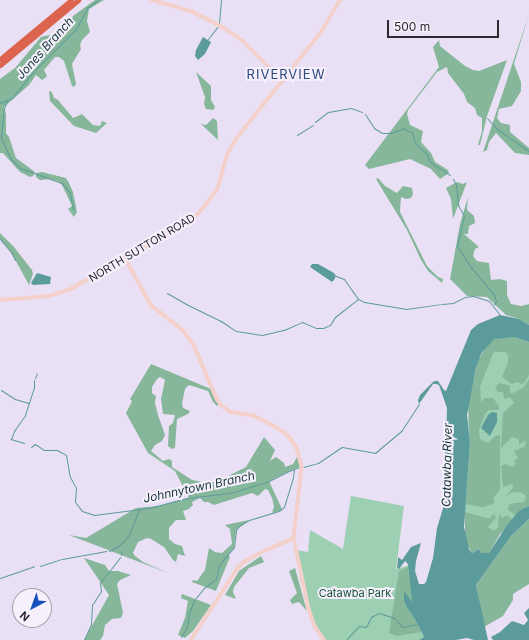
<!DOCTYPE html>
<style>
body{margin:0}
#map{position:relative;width:529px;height:640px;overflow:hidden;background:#eae0f5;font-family:Inter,sans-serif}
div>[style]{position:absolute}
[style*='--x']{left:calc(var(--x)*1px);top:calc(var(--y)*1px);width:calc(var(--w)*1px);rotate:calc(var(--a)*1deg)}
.green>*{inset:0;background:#9dcfb2}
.forest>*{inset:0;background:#86b79b}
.water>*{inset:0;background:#5c9b9b}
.stream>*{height:1px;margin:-0.5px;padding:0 0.5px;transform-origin:0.5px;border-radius:0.5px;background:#5c9b9b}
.secondary>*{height:3.5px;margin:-1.75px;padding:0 1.75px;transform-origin:1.75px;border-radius:1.75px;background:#f4d0ca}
.highway>*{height:5px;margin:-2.5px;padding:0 2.5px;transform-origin:2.5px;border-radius:2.5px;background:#dc634d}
span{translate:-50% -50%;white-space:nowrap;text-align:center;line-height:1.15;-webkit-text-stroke:4px #f6f0fc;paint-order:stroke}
.street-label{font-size:11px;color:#2c2830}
.park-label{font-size:11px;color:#195338}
.water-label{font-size:12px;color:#173837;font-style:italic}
.quarter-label{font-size:13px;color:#2c4981;letter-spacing:1px}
.north{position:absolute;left:12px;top:588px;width:40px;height:40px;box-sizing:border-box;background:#f6f0fc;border:1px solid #a5a0aa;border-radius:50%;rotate:221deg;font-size:11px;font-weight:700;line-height:16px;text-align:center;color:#2c2830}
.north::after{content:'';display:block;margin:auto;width:14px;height:18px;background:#1851bd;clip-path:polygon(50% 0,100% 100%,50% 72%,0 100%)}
.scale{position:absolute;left:387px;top:20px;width:112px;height:18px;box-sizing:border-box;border:2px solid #2c2830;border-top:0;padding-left:5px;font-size:12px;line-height:14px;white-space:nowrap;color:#2c2830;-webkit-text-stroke:3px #f6f0fc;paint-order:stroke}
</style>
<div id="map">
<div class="green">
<div style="clip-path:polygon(529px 342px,529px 506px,500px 534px,467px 544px,464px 516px,470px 442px,468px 420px,481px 354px)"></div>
<div style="clip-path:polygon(351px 496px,404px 506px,396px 569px,410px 565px,424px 636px,423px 640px,324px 640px,319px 633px,309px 609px,300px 579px,296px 550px,308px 552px,310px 530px,343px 549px)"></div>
</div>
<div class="forest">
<div style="clip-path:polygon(95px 0,104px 0,89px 9px,87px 21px,90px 32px,82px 40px,80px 45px,81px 49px,72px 64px,76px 84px,74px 87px,72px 86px,64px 61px,59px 57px,55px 57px,44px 70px,47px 76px,45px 78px,42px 80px,36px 75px,29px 85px,4px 107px,6px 115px,6px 133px,9px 137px,16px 158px,35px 172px,33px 176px,30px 177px,20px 172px,3px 153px,0 153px,0 79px,15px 68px,41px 37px,59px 33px,70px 23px,73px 16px)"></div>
<div style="clip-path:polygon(529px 14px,514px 64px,521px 82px,521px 91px,512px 106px,499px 109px,497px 118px,501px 123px,510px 125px,510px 132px,529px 148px,529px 155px,515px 153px,496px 133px,489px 142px,487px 150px,483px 152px)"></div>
<div style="clip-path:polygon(439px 40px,440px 46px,465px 66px,473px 70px,479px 71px,507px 60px,487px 116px,480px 145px,478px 145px,482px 131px,482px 118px,477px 115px,475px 108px,467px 102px,464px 94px,448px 73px,447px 67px,437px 72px,408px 110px,407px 114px,410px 125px,423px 131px,421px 142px,431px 153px,435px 162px,448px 170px,449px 173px,440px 179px,431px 169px,410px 159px,369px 169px,365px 165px,439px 67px,433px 47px)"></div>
<div style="clip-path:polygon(196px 72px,211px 86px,211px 100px,215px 107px,213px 110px,206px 109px,204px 104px,205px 97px)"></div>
<div style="clip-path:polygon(49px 91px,52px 92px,54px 98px,58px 100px,73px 118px,82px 114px,93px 125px,100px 126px,102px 121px,107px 123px,96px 133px,74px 126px,50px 101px)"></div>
<div style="clip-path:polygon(213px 118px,217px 121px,218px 140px,201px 124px,206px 125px)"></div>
<div style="clip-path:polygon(42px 172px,66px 178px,69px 183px,73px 192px,77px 212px,74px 217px,68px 209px,72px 206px,62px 185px,58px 181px,51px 179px,40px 180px,36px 177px,36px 173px)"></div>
<div style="clip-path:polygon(378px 178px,385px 186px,397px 193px,403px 186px,412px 188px,413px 194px,411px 198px,406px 199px,401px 197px,400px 212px,427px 266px,438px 277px,443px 279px,442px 283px,428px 271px,421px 260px,407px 230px,376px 179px)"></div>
<div style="clip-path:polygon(457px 182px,463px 184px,467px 182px,453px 219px,451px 199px,446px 188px)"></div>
<div style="clip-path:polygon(468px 197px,467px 210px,474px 216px,475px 223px,469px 226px,468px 234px,464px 234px,479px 247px,475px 249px,473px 256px,477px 261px,489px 263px,491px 280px,500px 279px,507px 281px,507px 295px,511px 304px,521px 306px,529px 304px,529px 325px,519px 319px,506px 315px,487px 297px,467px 296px,450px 279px,460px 224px)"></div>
<div style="clip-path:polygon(0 233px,14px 247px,32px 270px,33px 274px,29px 285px,11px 252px,0 239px)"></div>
<div style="clip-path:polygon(500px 337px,514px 337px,529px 342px,529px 375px,524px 383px,521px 384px,518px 382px,511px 384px,502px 377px,508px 363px,508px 354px,505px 352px,495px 352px,493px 353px,480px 387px,481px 402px,485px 398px,493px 398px,499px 406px,498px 410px,489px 410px,485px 414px,479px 430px,480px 439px,488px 443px,495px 436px,500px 435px,500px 490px,493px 498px,495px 503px,483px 507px,466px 504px,470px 442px,468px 405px,478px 360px,489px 343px,494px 339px)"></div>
<div style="clip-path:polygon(151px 364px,211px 389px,219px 404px,217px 406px,213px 402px,208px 391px,189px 385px,185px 389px,182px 403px,183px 408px,190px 411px,188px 414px,177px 419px,175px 448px,172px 449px,168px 446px,169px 426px,173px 423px,175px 415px,163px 414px,161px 399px,165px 380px,160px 377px,157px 379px,152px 387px,152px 393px,156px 396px,155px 403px,158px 415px,165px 435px,162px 441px,155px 445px,151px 451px,163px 461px,169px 459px,172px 461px,172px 467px,192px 480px,208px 483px,226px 479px,230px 475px,246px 467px,264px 437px,275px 450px,270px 461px,276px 457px,284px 463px,285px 467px,293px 464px,297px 457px,300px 457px,300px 467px,289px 471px,269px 481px,282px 509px,279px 511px,272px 513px,274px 507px,272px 498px,268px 490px,265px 489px,258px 496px,252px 493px,214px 505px,208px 502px,204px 502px,200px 498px,192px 502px,193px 505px,189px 509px,183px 511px,186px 520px,176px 520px,169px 528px,169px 539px,175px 544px,182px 546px,185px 556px,178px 554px,176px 562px,173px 560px,164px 547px,151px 539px,147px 538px,138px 542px,133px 553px,135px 556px,143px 562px,168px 573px,69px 535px,86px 538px,136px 508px,158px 506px,189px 498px,175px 471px,148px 453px,126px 413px,132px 401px,130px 399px)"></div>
<div style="clip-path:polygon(529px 379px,529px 506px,517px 516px,507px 509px,509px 507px,509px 504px,524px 502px,526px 496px,522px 493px,513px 492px,506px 496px,514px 486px,511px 484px,503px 487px,501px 466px,505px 464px,513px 467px,516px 463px,514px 461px,518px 458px,514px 451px,524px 447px,526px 442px,524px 441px,519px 445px,519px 439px,512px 437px,501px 448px,503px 413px,514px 403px,510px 397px,504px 399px,503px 392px,498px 392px,495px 388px,499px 383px,508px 385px,510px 386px,510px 393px,513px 393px,524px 387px)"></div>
<div style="clip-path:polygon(465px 512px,487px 518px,490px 518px,494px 513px,496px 518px,488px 527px,494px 531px,498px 528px,499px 514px,502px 518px,507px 515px,513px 520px,500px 534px,489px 553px,481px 553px,479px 549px,472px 553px,467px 544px,465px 534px)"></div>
<div style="clip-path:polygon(529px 519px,529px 584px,513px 594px,513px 600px,503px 616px,484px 627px,476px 585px,511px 536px)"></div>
<div style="clip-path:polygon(249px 520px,236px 530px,234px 547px,228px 555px,230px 557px,216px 591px,192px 582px,193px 580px,197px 581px,205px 570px,209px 548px,215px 552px,222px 553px,232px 544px,230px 529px,225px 525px)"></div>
<div style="clip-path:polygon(261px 556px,264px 562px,249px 568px,234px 587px,233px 592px,236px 599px,225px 595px,239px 571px)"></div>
<div style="clip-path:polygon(84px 558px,105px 565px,109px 571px,118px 571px,131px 575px,120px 580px,117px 584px,123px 613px,121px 618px,112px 619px,105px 625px,103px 636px,100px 640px,84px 640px,109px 595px)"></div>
<div style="clip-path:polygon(408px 567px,412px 602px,407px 597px,404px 601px,406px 607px,413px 616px,422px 632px,397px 636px,389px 633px,399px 571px)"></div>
<div style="clip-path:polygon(295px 568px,306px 608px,306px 610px,299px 602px,292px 604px,290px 600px,297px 593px,289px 571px)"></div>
<div style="clip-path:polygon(182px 594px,211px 605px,193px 631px,185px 638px,178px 635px,185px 618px,188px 601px,181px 598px)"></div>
</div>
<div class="water">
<div style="clip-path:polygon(203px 37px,211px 42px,205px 54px,198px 60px,195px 56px,196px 50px)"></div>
<div style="clip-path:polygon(312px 264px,318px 264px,334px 273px,336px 276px,334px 280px,332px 282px,310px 267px)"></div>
<div style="clip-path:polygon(37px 273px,51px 277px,50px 284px,33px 285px,31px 283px)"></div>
<div style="clip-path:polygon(500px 315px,519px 319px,529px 325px,529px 342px,514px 337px,494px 339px,481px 354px,476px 368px,467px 415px,470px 442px,464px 527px,469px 549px,472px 553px,479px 549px,481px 553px,489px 553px,507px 525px,519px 511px,529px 506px,529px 519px,511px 536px,476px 585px,488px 640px,474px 640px,467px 638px,456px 640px,419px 640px,424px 637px,422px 632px,413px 616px,407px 608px,404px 601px,404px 591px,412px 602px,408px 564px,405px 561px,399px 569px,397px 568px,398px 559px,398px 557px,402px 560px,411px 547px,421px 543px,416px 561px,415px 571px,419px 584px,424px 584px,426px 582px,433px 558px,437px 528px,444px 505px,442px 480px,446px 445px,447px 408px,439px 385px,436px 384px,433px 384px,419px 404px,418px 400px,420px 395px,434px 381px,438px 381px,444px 390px,446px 391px,471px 330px,478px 324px)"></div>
<div style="clip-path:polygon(492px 412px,497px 413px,497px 422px,490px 436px,481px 428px,488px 415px)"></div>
<div style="clip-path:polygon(529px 608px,529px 640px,493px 640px,491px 637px,500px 632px,512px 621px,524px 625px,528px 620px,524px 613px)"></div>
</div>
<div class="stream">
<div style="--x:219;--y:23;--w:23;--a:-85"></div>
<div style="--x:208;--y:39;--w:16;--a:-52"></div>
<div style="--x:7;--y:101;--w:8;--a:113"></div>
<div style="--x:4;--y:108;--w:30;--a:96"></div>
<div style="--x:1;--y:138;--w:23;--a:65"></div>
<div style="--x:11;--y:159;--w:13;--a:45"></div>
<div style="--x:20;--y:168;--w:45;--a:19.7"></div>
<div style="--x:62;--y:183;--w:13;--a:51"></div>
<div style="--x:70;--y:193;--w:17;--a:80"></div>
<div style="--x:0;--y:103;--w:13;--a:-23"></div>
<div style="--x:12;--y:98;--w:32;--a:-51"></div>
<div style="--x:32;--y:73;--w:62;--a:-45"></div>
<div style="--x:76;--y:29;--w:24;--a:-62"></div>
<div style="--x:87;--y:8;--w:14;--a:-36"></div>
<div style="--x:365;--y:114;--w:17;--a:57"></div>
<div style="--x:374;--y:128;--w:9;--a:32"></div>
<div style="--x:382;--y:133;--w:9;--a:0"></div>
<div style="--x:391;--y:133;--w:14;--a:-21"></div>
<div style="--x:404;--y:128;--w:4;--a:45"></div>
<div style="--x:407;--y:131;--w:5;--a:11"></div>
<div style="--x:412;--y:132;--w:11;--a:75"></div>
<div style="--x:415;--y:143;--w:16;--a:43"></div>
<div style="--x:427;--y:154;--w:9;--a:69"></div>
<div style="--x:430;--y:162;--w:24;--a:33"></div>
<div style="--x:487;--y:118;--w:15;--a:48"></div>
<div style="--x:497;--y:129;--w:39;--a:35"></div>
<div style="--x:315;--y:122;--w:16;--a:-38"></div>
<div style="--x:328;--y:112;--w:6;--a:-9"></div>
<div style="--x:334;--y:111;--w:17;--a:-10"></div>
<div style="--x:351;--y:108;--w:12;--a:20"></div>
<div style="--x:297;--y:135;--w:19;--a:-32"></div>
<div style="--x:453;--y:179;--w:7;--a:63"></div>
<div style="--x:456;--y:185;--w:20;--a:84"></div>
<div style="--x:458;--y:205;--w:13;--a:61"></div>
<div style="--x:464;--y:216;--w:31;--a:103"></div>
<div style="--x:457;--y:246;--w:24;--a:57"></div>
<div style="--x:470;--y:266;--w:35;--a:50"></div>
<div style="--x:493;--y:293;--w:9;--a:69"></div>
<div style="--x:496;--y:301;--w:4;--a:117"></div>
<div style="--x:0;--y:239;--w:17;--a:50"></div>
<div style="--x:11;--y:252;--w:9;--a:63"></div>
<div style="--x:336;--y:276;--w:9;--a:21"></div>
<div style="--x:344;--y:279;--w:24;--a:55"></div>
<div style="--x:358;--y:299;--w:7;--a:27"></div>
<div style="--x:364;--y:302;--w:43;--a:9.5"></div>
<div style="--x:406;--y:309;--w:35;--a:-8"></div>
<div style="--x:167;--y:293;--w:24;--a:30"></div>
<div style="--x:188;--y:305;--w:37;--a:26"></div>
<div style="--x:221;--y:321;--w:18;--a:34"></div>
<div style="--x:236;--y:331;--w:26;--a:9"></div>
<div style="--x:262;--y:335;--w:23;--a:-13"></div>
<div style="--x:284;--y:330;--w:20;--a:-24"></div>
<div style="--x:302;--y:322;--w:15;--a:23"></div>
<div style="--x:316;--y:328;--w:7;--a:0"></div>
<div style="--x:323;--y:328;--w:8;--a:-23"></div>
<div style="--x:330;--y:325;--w:9;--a:-58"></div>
<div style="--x:335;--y:317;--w:29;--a:-38"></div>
<div style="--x:442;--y:304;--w:11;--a:-5"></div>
<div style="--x:453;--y:303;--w:13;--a:-27"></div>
<div style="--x:465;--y:297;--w:8;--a:-7"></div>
<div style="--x:473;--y:296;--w:17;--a:17"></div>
<div style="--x:489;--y:301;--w:18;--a:52"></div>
<div style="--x:35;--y:378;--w:5;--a:-68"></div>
<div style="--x:1;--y:390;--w:17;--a:33"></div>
<div style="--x:15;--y:399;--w:14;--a:17"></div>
<div style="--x:24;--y:443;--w:14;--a:-163"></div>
<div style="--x:11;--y:439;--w:9;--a:-69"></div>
<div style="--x:14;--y:431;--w:19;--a:-55"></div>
<div style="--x:25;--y:415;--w:28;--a:-72"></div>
<div style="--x:34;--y:388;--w:8;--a:-90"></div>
<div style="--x:31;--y:447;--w:5;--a:-37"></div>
<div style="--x:35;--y:444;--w:11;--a:34"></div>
<div style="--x:44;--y:450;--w:13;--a:0"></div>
<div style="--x:57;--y:450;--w:10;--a:29"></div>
<div style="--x:66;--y:455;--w:22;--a:80"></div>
<div style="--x:70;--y:477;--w:13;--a:61"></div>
<div style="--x:76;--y:488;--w:14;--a:94"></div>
<div style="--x:75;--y:502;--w:11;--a:52"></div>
<div style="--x:82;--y:511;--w:13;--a:18"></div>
<div style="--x:94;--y:515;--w:55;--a:-7.3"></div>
<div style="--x:149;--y:508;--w:39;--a:-15"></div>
<div style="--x:187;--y:498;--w:43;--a:-6.6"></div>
<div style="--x:230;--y:493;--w:41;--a:-17.1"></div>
<div style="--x:269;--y:481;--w:22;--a:-27"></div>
<div style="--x:289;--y:471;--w:12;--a:-20"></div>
<div style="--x:303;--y:467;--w:16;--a:-15"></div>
<div style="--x:318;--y:463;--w:29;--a:-34"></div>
<div style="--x:342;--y:447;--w:34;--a:10"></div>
<div style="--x:375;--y:453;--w:35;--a:-40"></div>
<div style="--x:402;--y:430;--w:31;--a:-57"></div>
<div style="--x:109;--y:551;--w:13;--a:-29"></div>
<div style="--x:120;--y:545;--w:13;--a:-48"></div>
<div style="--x:129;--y:535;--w:28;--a:-69"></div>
<div style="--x:121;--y:551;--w:4;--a:90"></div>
<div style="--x:40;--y:566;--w:23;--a:-18"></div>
<div style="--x:62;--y:559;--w:45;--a:-10.3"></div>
<div style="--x:0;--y:578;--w:36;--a:-19"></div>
<div style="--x:195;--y:599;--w:14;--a:-51"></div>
<div style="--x:204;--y:588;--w:15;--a:-37"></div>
<div style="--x:216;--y:579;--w:14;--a:-78"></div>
<div style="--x:219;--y:565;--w:23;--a:-50"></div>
<div style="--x:234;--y:547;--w:17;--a:-83"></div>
<div style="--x:236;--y:530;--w:5;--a:-53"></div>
<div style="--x:239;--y:526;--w:12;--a:-31"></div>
<div style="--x:249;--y:520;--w:31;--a:-17"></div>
<div style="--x:279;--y:511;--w:6;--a:-39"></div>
<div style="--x:284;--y:507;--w:31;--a:-73"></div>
<div style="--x:293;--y:477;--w:8;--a:-83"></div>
<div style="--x:181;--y:637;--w:12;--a:-59"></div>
<div style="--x:187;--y:627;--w:14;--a:-82"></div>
<div style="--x:189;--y:613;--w:14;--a:-69"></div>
<div style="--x:84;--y:640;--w:17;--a:-66"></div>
<div style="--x:91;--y:624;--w:19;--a:-87"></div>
<div style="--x:92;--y:605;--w:17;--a:-57"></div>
<div style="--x:101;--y:591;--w:8;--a:-97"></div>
<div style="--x:100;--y:583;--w:33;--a:-52"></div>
<div style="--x:346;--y:640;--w:15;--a:-48"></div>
<div style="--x:356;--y:629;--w:4;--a:-45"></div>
<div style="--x:359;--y:626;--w:7;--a:8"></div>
<div style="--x:366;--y:627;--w:11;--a:-63"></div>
<div style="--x:371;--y:617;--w:9;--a:-27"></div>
<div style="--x:379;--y:613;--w:16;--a:18"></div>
<div style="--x:394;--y:618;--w:12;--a:48"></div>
<div style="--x:402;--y:627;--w:15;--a:-11"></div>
</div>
<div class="secondary">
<div style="--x:152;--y:0;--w:41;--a:15.8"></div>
<div style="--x:191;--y:11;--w:37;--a:27"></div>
<div style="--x:224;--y:28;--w:22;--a:34"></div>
<div style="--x:242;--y:40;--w:58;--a:45"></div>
<div style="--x:125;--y:258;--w:54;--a:61"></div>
<div style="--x:151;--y:305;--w:41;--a:38"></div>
<div style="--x:183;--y:330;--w:19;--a:54"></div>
<div style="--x:194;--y:345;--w:59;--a:66.9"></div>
<div style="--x:217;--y:399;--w:9;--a:54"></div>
<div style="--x:222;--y:406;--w:11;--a:34"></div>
<div style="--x:231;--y:412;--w:24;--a:9"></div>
<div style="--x:255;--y:416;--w:24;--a:28"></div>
<div style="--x:276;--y:427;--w:14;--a:34"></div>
<div style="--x:288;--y:435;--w:16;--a:55"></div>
<div style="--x:297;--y:448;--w:20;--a:75"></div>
<div style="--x:302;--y:467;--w:71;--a:96.4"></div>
<div style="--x:294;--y:538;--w:73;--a:78.1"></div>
<div style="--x:309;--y:609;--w:18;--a:71"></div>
<div style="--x:315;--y:626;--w:17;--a:57"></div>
<div style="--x:0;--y:300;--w:49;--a:-4.7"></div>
<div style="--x:49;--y:296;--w:21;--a:-17"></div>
<div style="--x:69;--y:290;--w:138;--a:-29.5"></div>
<div style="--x:189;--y:222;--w:13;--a:-42"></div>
<div style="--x:199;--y:213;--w:29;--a:-52"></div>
<div style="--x:217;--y:190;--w:36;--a:-74"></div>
<div style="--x:227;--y:155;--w:18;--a:-61"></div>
<div style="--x:236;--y:139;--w:137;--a:-51.5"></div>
<div style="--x:321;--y:32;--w:37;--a:-59"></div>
<div style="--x:191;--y:640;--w:85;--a:-57.1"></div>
<div style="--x:237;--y:569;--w:10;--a:-45"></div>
<div style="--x:244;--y:562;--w:16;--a:-30"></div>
<div style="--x:258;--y:554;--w:39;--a:-24"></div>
</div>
<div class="highway">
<div style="--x:0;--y:59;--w:92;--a:-39.7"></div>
<div style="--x:0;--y:65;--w:102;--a:-39.8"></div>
</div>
<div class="street-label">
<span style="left:142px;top:248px;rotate:-31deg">NORTH SUTTON ROAD</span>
</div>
<div class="park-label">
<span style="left:355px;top:593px">Catawba Park</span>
</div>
<div class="water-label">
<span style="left:45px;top:48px;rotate:-48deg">Jones Branch</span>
<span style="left:447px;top:465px;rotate:-89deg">Catawba River</span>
<span style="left:199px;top:487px;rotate:-12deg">Johnnytown Branch</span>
</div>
<div class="quarter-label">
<span style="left:286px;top:74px">RIVERVIEW</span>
</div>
<div class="north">N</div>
<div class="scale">500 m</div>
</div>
